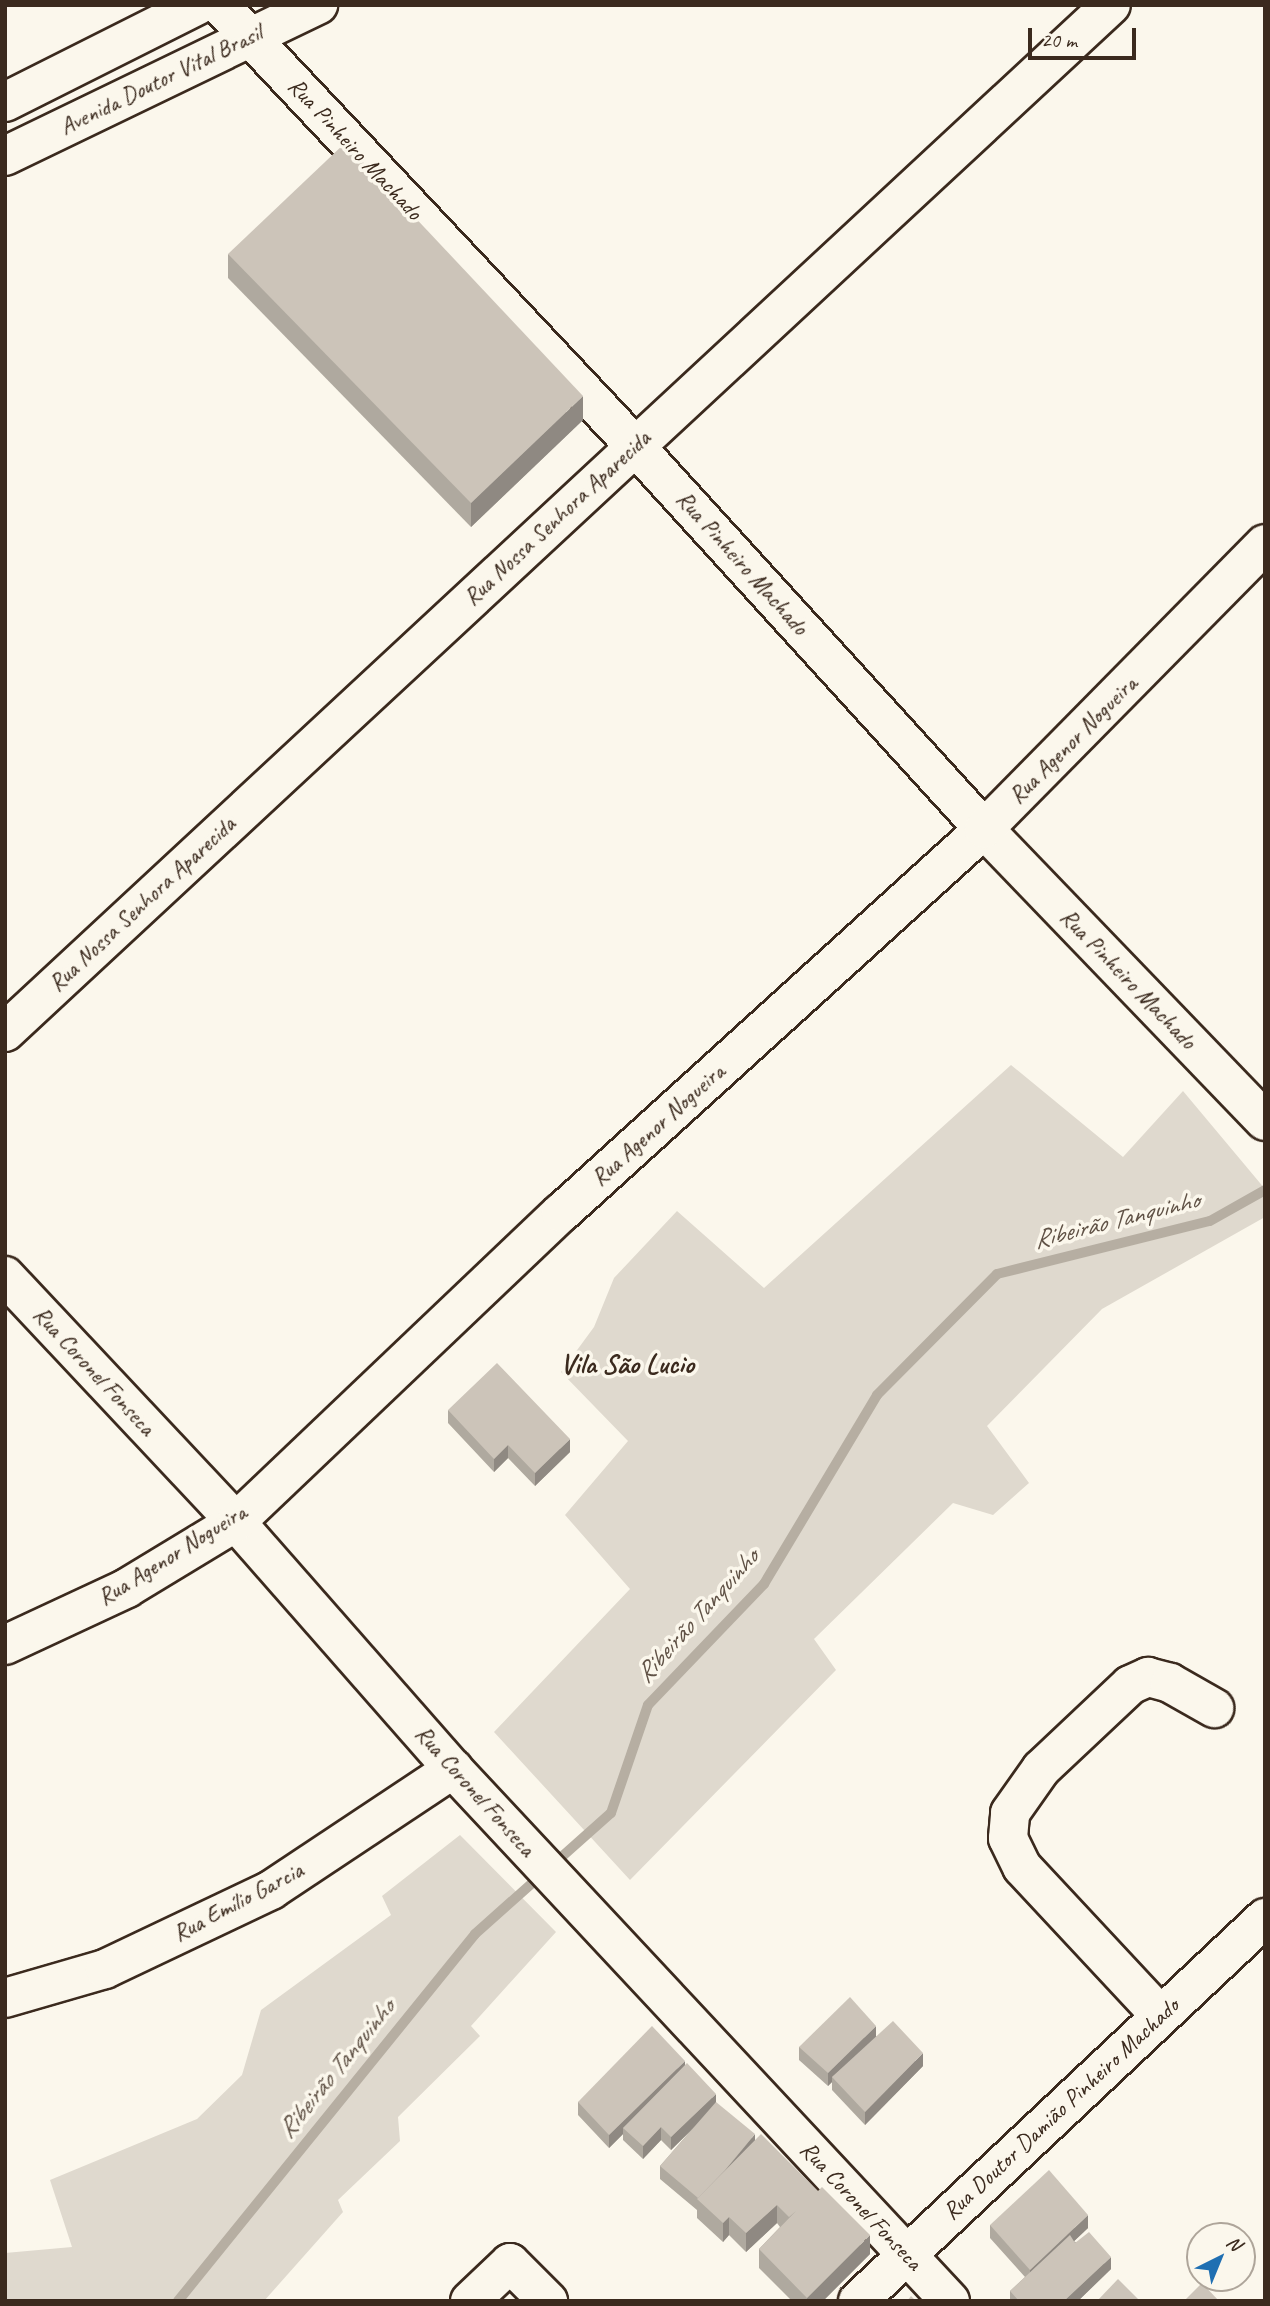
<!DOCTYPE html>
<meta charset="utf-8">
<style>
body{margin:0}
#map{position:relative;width:1270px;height:2306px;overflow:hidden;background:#fbf7ec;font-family:Caveat,sans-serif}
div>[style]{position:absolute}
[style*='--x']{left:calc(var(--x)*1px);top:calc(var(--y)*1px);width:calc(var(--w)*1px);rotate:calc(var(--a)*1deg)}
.green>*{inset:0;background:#dfd9ce}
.stream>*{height:10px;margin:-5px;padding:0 5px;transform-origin:5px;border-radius:5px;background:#b6aea2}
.roads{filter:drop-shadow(2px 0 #3b2a1e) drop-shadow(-2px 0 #3b2a1e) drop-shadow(0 2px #3b2a1e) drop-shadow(0 -2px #3b2a1e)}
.minor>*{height:38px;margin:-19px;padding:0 19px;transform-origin:19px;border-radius:19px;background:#fbf7ec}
.major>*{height:38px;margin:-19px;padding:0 19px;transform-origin:19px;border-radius:19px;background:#fbf7ec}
.wall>*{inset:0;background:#afa99f}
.shaded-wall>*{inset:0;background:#8f8982}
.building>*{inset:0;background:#ccc4b9}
span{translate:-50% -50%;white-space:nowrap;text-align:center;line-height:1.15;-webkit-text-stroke:7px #fbf7ec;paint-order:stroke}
.street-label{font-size:24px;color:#3b2a1e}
.water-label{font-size:26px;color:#605246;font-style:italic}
.quarter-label{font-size:28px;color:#3b2a1e;font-weight:700}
.frame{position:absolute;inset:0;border:7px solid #3b2a1e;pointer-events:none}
.north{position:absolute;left:1186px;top:2222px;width:70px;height:70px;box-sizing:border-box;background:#fbf7ec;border:2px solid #aea59a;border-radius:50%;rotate:43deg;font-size:19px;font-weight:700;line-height:28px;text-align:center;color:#3b2a1e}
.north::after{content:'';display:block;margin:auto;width:24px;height:32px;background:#1f6fb2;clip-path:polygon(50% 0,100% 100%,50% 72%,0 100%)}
.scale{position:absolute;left:1028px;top:28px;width:108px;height:32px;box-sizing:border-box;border:4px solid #3b2a1e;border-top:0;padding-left:9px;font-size:21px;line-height:24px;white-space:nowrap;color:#3b2a1e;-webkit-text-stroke:5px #fbf7ec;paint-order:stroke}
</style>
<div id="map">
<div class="green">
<div style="clip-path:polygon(1011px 1065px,1123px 1157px,1183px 1091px,1265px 1189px,1265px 1217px,1102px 1309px,987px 1426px,1029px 1483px,993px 1515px,953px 1503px,814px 1639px,836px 1670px,630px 1880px,494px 1732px,630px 1589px,565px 1515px,628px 1441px,561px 1372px,594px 1327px,614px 1278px,677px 1211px,764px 1288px)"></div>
<div style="clip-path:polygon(460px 1835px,556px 1932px,471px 2026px,480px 2036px,398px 2117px,400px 2141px,338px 2200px,343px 2212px,264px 2301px,5px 2301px,5px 2253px,72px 2247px,50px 2180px,197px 2119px,242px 2075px,261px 2010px,391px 1915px,382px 1896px)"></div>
</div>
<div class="stream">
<div style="--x:178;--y:2301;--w:472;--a:-51"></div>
<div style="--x:475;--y:1934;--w:182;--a:-41.7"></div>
<div style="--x:611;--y:1813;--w:114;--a:-71.1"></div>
<div style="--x:648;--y:1705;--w:168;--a:-46.2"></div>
<div style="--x:764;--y:1584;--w:220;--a:-59.1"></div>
<div style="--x:877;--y:1395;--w:170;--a:-45.2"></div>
<div style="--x:997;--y:1274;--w:219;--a:-14"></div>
<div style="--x:1210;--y:1221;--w:63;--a:-29.4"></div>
</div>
<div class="roads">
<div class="minor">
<div style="--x:220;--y:5;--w:606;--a:46.74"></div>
<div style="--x:635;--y:446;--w:518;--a:47.66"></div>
<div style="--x:984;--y:829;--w:405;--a:46.1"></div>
<div style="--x:5;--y:1032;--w:1509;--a:-42.88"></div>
<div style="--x:5;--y:1276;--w:337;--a:46.8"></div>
<div style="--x:236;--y:1522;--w:329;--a:48.7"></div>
<div style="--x:453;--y:1769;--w:728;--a:46.95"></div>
<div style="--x:5;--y:1645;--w:135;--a:-25"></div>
<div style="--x:127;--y:1588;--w:127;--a:-31.2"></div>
<div style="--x:236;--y:1522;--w:448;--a:-43.6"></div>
<div style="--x:561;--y:1213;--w:571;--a:-42.23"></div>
<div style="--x:984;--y:829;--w:400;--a:-45.4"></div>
<div style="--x:5;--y:1998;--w:104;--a:-16.2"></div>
<div style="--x:105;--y:1969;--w:184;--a:-25.4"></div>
<div style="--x:271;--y:1890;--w:219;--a:-33.6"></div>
<div style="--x:1160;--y:2015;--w:202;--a:-133"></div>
<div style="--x:1022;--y:1867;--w:32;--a:-116"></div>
<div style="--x:1008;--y:1838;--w:25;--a:-85"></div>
<div style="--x:1010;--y:1813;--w:54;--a:-54.8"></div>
<div style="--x:1041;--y:1769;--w:122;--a:-43.3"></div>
<div style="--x:1130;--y:1685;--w:20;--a:-24"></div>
<div style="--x:1148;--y:1677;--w:23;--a:15"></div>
<div style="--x:1170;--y:1683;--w:51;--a:29.6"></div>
<div style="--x:470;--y:2301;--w:55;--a:-43.5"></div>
<div style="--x:510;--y:2263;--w:54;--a:45"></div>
<div style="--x:858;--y:2301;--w:559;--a:-43.26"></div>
</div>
<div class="major">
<div style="--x:5;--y:102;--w:216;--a:-26.7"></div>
<div style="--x:5;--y:156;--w:348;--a:-25.8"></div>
</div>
</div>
<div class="wall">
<div style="clip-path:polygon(228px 254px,583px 420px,471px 527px,228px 278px)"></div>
<div style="clip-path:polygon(448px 1410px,570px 1452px,535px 1486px,508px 1458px,494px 1472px,448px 1423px)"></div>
<div style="clip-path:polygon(876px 2036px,923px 2066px,865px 2125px,832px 2090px,832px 2082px,828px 2086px,799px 2060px,799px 2047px)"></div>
<div style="clip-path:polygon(685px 2066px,716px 2103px,870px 2254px,823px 2301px,792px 2301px,759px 2268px,759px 2249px,780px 2227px,777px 2223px,746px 2252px,729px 2235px,723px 2242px,697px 2218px,697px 2210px,660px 2179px,660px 2166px,694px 2127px,671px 2150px,661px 2140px,643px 2159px,623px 2140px,623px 2134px,609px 2148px,578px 2115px,578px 2102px)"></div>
<div style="clip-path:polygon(990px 2225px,1088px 2228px,1074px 2241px,1111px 2269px,1078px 2301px,1010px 2301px,1010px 2291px,1025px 2277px,990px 2238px)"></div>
</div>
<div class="shaded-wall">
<div style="clip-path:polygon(583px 396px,583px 420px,471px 527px,471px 503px)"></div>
<div style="clip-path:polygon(570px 1439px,570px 1452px,535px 1486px,535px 1473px)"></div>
<div style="clip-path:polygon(508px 1445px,508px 1458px,494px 1472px,494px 1459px)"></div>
<div style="clip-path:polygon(876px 2026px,876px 2039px,832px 2077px,832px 2082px,828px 2086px,828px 2073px)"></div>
<div style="clip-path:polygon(923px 2053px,923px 2066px,865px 2125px,865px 2112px)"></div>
<div style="clip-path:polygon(685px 2061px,685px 2074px,623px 2128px,623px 2134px,609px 2148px,609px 2135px)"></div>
<div style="clip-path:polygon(716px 2094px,716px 2106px,671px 2150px,671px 2137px)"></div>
<div style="clip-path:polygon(661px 2127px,661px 2140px,643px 2159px,643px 2146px)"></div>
<div style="clip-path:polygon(755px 2134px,755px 2147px,701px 2200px)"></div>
<div style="clip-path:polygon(777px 2205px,777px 2223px,746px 2252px,746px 2233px)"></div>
<div style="clip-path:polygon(1088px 2215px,1088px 2228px,1030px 2283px,1030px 2270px)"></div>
<div style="clip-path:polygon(729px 2217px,729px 2235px,723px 2242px,723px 2223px)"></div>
<div style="clip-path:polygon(870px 2235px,870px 2254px,823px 2301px,807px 2301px,807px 2298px)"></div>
<div style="clip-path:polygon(1111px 2257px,1111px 2269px,1078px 2301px,1064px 2301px)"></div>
</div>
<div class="building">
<div style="clip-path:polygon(345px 143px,583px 396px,471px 503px,228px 254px)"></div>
<div style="clip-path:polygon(497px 1363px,570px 1439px,535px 1473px,508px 1445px,494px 1459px,448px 1410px)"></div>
<div style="clip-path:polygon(850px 1997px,876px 2026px,828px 2073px,799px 2047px)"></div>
<div style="clip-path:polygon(893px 2021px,923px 2053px,865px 2112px,832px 2077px)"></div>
<div style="clip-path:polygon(652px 2026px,685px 2061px,609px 2135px,578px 2102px)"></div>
<div style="clip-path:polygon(687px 2063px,716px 2094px,671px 2137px,661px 2127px,643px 2146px,623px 2128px)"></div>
<div style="clip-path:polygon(716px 2102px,755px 2134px,725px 2170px,698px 2198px,660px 2166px)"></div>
<div style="clip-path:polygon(761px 2134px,818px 2191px,822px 2187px,870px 2235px,807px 2298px,759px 2249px,796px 2211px,789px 2217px,777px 2205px,746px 2233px,729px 2217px,723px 2223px,697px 2199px)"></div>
<div style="clip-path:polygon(1049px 2170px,1088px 2215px,1030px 2270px,990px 2225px)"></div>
<div style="clip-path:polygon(1089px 2232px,1111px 2257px,1064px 2301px,1019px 2301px,1010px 2291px,1070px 2235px,1075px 2243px)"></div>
<div style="clip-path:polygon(1118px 2279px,1139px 2300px,1138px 2301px,1097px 2301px)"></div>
<div style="clip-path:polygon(1202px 2283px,1219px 2301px,1184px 2301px)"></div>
<div style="clip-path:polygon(911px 2296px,916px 2301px,907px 2301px)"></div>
</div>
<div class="street-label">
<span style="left:161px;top:80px;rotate:-26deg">Avenida Doutor Vital Brasil</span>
<span style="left:355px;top:149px;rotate:47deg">Rua Pinheiro Machado</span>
<span style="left:557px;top:518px;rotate:-43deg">Rua Nossa Senhora Aparecida</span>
<span style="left:742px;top:563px;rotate:48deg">Rua Pinheiro Machado</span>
<span style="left:1073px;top:740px;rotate:-45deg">Rua Agenor Nogueira</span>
<span style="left:142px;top:904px;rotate:-43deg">Rua Nossa Senhora Aparecida</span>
<span style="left:1128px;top:979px;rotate:46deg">Rua Pinheiro Machado</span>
<span style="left:658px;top:1125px;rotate:-42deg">Rua Agenor Nogueira</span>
<span style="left:94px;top:1371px;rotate:47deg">Rua Coronel Fonseca</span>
<span style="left:172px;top:1555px;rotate:-32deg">Rua Agenor Nogueira</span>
<span style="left:475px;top:1791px;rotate:48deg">Rua Coronel Fonseca</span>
<span style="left:238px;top:1902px;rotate:-28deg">Rua Emílio Garcia</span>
<span style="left:1061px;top:2109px;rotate:-43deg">Rua Doutor Damião Pinheiro Machado</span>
<span style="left:861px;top:2206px;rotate:47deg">Rua Coronel Fonseca</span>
</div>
<div class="water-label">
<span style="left:1116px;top:1220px;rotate:-14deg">Ribeirão Tanquinho</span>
<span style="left:697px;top:1616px;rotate:-48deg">Ribeirão Tanquinho</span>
<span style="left:336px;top:2069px;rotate:-51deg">Ribeirão Tanquinho</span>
</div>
<div class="quarter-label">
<span style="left:627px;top:1364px">Vila São Lucio</span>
</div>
<div class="frame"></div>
<div class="north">N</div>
<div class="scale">20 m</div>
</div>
